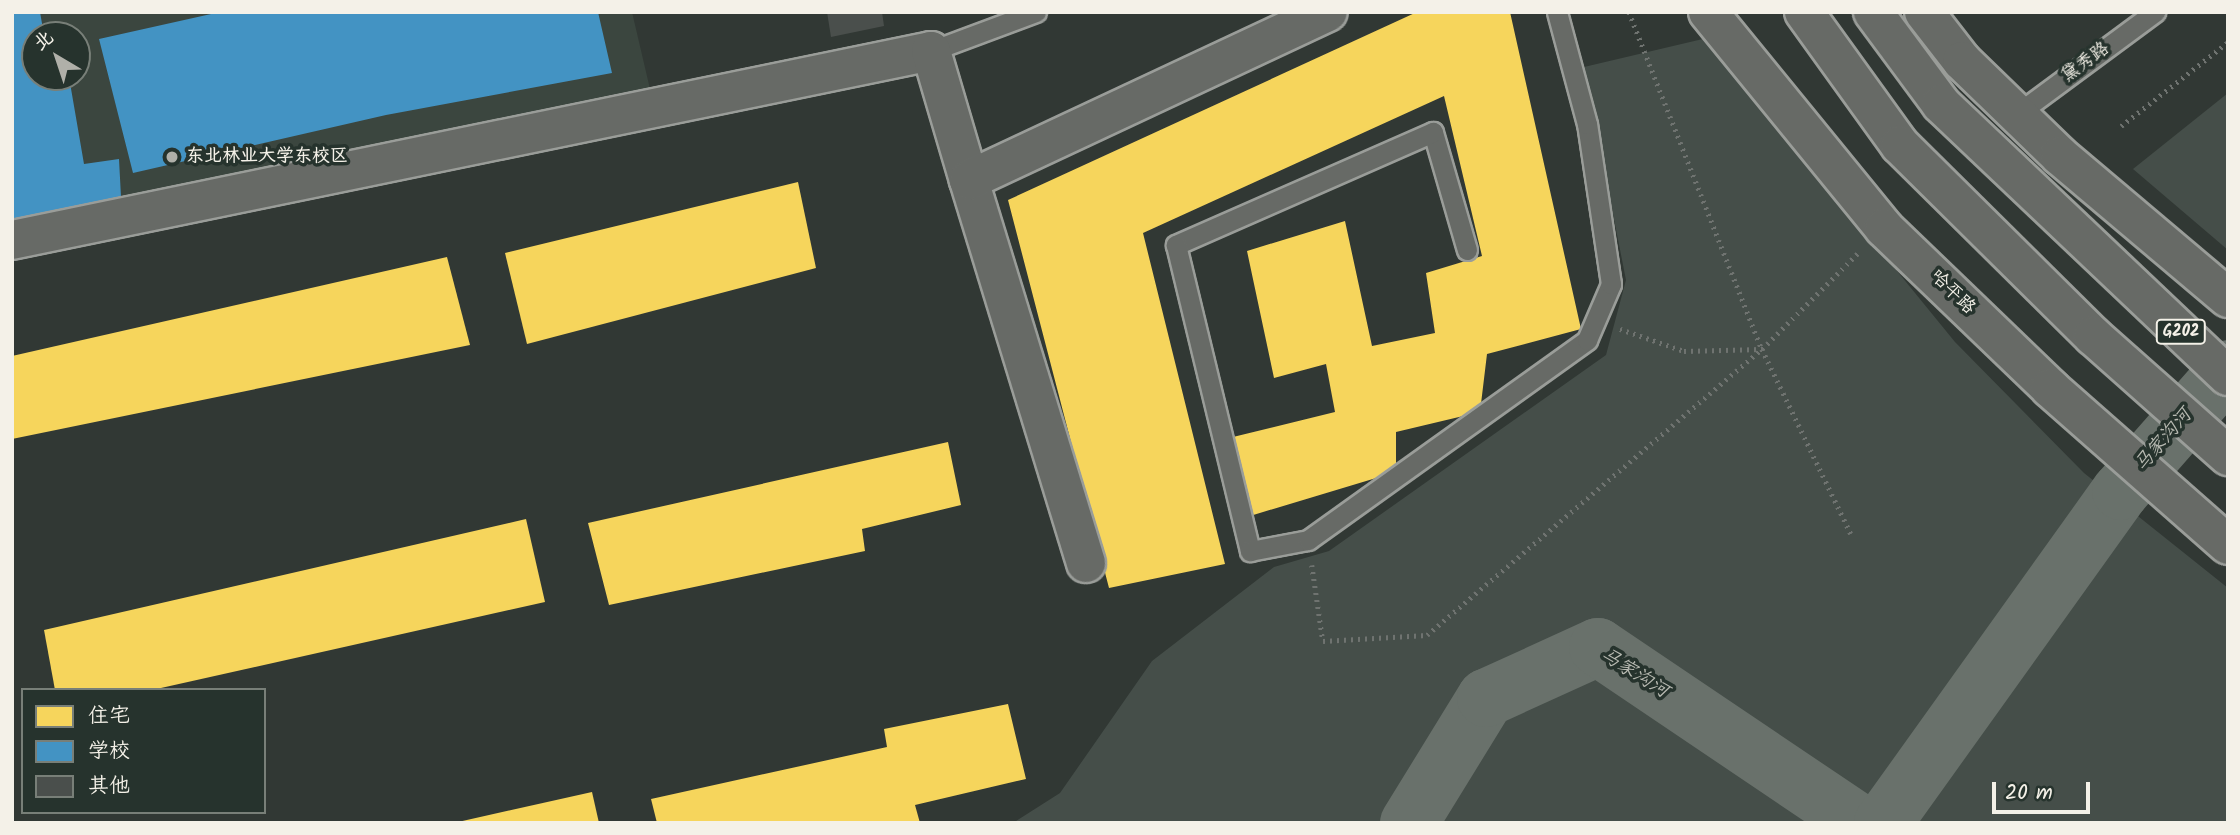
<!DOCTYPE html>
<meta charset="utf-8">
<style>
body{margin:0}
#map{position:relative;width:2240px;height:835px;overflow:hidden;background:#313834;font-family:Kalam,"LXGW WenKai TC",sans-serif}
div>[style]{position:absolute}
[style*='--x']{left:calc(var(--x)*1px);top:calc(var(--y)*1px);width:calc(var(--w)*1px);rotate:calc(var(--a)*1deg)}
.built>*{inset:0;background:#3b463f}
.green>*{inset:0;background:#454e49}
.homes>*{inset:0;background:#f6d55c}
.schools>*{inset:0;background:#4393c3}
.river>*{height:58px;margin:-29px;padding:0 29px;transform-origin:29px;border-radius:29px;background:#69716b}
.building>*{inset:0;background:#4a4f4c}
.path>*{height:4.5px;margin-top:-2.25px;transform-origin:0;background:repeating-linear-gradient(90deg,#6f7370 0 2px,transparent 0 7px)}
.roads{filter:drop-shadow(2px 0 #9a9d99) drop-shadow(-2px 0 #9a9d99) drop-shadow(0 2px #9a9d99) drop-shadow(0 -2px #9a9d99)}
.lane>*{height:19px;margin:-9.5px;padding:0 9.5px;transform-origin:9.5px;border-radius:9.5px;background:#676a66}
.street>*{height:38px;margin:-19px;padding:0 19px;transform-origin:19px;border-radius:19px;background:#676a66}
.highway>*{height:38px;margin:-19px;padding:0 19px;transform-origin:19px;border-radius:19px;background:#676a66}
.dots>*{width:19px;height:19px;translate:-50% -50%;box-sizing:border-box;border:4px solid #26332d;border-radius:50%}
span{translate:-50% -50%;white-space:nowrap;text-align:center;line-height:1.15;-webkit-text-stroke:7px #26332d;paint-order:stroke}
.shield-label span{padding:2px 5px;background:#26332d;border:2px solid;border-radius:5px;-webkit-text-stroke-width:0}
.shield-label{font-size:16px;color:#f4f1e8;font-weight:700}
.street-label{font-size:18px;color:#f4f1e8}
.poi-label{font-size:18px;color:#f4f1e8;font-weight:700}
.left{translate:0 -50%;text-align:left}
.water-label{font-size:19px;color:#b8bab2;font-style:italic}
.frame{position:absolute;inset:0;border:14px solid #f4f1e8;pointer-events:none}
.legend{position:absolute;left:21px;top:688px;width:245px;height:126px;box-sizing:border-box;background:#26332d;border:2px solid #787f78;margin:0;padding:9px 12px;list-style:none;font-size:21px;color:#f4f1e8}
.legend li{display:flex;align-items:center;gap:14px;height:35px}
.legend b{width:35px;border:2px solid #787f78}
.north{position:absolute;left:21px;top:21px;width:70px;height:70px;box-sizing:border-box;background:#26332d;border:2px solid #787f78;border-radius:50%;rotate:321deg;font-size:19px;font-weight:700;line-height:28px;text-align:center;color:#f4f1e8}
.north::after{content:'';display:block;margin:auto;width:24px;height:32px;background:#b0b0a9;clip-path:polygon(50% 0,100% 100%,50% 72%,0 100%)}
.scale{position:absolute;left:1992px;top:782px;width:98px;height:32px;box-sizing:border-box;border:4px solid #f4f1e8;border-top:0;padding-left:9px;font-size:21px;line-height:24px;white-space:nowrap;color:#f4f1e8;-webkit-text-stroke:5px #26332d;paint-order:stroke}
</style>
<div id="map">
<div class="built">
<div style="clip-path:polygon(evenodd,12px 12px,632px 12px,650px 89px,12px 226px,12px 12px,35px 35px,77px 35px,77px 77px,35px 77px,35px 35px)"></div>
</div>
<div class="green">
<div style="clip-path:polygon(1707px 38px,1955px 342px,2084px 473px,2228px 588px,2228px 823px,1013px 823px,1060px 793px,1152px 661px,1274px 567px,1329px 551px,1606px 355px,1626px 280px,1584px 67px)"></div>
<div style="clip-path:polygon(2228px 93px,2228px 250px,2133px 169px)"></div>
</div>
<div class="homes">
<div style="clip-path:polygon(1417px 12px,1510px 12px,1581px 329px,1487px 354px,1480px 412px,1396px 432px,1396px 472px,1250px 516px,1233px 437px,1335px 412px,1326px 364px,1274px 378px,1247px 251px,1345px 221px,1372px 346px,1435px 333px,1426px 273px,1482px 256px,1444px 96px,1143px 233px,1225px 564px,1109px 588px,1008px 200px)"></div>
<div style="clip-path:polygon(798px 182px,816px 268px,527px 344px,505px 253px)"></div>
<div style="clip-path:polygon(447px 257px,470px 345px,12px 439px,12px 356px)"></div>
<div style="clip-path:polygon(948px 442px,961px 505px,862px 529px,865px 551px,609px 605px,588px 523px)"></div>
<div style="clip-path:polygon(526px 519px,545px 602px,152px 690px,55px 690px,44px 630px)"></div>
<div style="clip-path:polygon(1008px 704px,1026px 779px,915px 805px,920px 823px,657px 823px,651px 799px,887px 747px,884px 729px)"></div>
<div style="clip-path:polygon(592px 792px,599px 823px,458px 823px,458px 822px)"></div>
</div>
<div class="schools">
<div style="clip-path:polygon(12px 12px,40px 12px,44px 35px,35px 35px,35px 77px,69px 77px,84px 164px,119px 159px,121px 197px,12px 221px)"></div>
<div style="clip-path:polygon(220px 12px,598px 12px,612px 73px,386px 115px,133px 173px,99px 39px)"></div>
</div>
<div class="river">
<div style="--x:1409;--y:823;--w:147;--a:-58.4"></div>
<div style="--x:1486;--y:698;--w:123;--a:-24.5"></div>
<div style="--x:1598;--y:647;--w:315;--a:34"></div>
<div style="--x:1883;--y:823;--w:408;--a:-54.4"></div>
<div style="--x:2121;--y:491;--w:162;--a:-48.7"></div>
</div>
<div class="building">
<div style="clip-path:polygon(827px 12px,882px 12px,884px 26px,831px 37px)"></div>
</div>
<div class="path">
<div style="--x:1629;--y:12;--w:362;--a:68.5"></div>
<div style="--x:1762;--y:349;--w:139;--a:-45"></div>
<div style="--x:2121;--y:126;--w:136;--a:-38.1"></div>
<div style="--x:1620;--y:329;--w:68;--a:19"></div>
<div style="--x:1684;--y:351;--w:78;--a:-1.5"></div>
<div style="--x:1762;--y:349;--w:205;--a:64.3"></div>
<div style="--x:1312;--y:565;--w:77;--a:81.8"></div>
<div style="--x:1323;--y:641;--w:104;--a:-3.3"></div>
<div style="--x:1427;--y:635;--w:440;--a:-40.5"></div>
</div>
<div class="roads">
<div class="lane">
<div style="--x:931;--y:51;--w:112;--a:-20.4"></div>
<div style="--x:2017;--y:114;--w:172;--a:-36.5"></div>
<div style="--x:1467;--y:250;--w:123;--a:-106.1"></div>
<div style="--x:1433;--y:132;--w:281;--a:156.3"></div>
<div style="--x:1176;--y:245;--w:315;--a:76.4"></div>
<div style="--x:1250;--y:551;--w:59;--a:-10.7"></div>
<div style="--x:1308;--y:540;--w:343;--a:-35.6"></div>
<div style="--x:1587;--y:340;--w:61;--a:-66.8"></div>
<div style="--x:1611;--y:284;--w:162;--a:-98.5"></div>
<div style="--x:1587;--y:124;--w:116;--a:-105"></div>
</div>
<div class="street">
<div style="--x:12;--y:240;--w:938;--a:-11.62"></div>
<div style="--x:931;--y:51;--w:134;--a:73.6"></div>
<div style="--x:1086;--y:563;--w:400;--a:-107"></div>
<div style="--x:969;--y:180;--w:396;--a:-25.1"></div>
</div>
<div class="highway">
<div style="--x:1708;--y:12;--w:279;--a:50.8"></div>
<div style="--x:1884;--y:228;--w:231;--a:43.9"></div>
<div style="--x:2050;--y:388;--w:237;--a:41.4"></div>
<div style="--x:1804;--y:12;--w:164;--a:54.2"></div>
<div style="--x:1900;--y:145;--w:272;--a:44.7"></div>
<div style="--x:2093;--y:336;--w:181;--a:41.6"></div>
<div style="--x:1873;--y:12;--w:114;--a:53.5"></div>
<div style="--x:1941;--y:104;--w:395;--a:43.5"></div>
<div style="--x:1924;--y:12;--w:62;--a:52.2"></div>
<div style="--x:1962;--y:61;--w:136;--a:44.1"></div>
<div style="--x:2060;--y:156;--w:220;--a:40.2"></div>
</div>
</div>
<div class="dots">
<div style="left:172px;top:157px;background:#b0b0a9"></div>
</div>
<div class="shield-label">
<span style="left:2181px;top:332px">G202</span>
</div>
<div class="street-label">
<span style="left:2086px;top:63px;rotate:-36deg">黛秀路</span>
<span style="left:1952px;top:293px;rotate:44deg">哈平路</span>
</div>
<div class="poi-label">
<span class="left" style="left:186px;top:157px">东北林业大学东校区</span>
</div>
<div class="water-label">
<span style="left:2164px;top:441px;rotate:-49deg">马家沟河</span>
<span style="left:1634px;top:674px;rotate:32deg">马家沟河</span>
</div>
<div class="frame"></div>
<ul class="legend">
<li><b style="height:19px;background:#f6d55c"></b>住宅</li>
<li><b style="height:19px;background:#4393c3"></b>学校</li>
<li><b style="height:19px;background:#4a4f4c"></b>其他</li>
</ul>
<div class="north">北</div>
<div class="scale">20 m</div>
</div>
